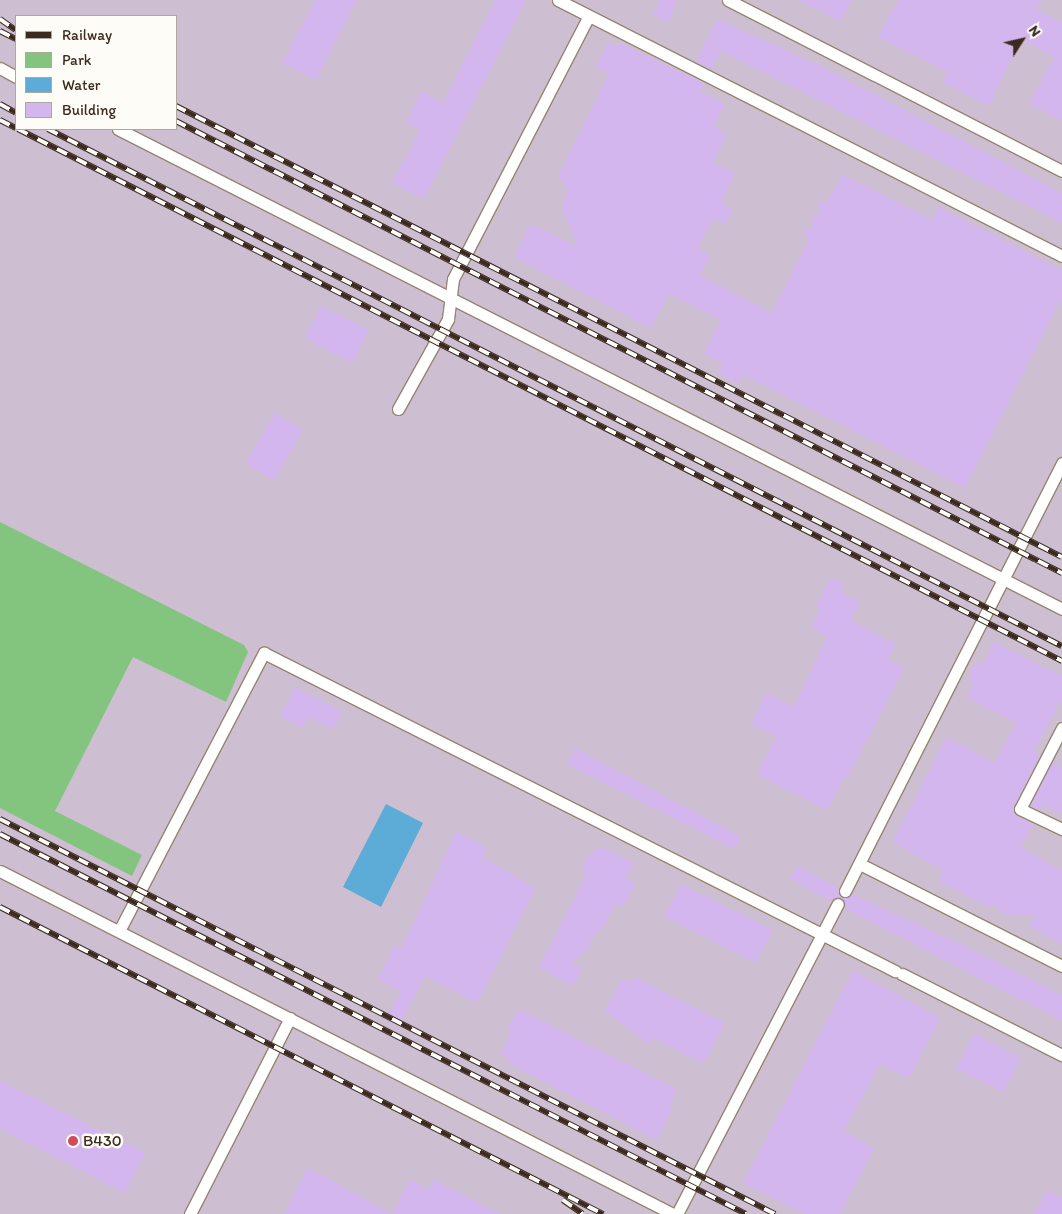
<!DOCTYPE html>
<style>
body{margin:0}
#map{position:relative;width:1062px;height:1214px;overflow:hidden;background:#eee2c3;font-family:Itim,sans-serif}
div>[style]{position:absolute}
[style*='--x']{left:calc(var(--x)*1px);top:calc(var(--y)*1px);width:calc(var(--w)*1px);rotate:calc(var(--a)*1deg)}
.industrial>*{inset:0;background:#cebed1}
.green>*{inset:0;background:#83c57f}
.water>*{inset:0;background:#5dabd7}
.building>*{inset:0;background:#d3b6ee}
.roads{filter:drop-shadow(1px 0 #948670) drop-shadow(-1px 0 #948670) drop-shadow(0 1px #948670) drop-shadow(0 -1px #948670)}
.lane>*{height:11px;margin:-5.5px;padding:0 5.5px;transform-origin:5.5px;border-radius:5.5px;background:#fff}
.rail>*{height:5.5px;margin-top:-2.75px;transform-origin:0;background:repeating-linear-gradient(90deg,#fdfcf7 0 11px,#3b2a1e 0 22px);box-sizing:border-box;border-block:1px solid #3b2a1e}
.dots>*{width:14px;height:14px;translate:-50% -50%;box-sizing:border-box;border:2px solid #fdfcf7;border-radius:50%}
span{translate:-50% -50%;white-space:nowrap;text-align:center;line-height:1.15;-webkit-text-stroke:5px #fdfcf7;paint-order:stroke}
.poi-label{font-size:16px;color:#3b2a1e}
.left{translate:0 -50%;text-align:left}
.legend{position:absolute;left:15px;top:15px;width:162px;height:115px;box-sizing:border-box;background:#fdfcf7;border:1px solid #afa8a0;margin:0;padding:6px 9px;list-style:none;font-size:15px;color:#3b2a1e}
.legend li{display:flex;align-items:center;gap:10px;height:25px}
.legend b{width:25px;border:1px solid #afa8a0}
.north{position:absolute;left:997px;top:15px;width:50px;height:50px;-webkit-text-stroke:4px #fdfcf7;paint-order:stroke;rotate:55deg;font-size:14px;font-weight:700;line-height:20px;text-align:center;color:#3b2a1e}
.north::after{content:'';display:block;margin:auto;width:18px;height:22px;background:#3b2a1e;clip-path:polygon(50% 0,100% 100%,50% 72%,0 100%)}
</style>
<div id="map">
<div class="industrial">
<div style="clip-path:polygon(evenodd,0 0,1062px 0,1062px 1214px,0 1214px,0 0,16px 16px,176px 16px,176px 129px,16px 129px,16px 16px)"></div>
</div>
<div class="green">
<div style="clip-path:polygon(0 522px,244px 645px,248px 652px,226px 702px,133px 657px,55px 811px,142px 855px,132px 876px,0 808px)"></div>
</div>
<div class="water">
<div style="clip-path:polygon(386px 804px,423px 823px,381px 907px,343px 887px)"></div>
</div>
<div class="building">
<div style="clip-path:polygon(315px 0,357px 0,316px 80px,282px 63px)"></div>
<div style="clip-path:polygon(495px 0,526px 0,424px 199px,392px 183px,420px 130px,406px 123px,421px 91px,443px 103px)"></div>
<div style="clip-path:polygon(660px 0,677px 0,668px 23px,653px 15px)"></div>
<div style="clip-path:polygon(799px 0,852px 0,841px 21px)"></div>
<div style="clip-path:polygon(898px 0,1041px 0,1036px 10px,1062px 22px,1062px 121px,1029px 104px,1054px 57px,1021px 39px,989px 106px,942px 82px,947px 72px,878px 37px)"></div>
<div style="clip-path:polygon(717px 19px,819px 65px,1062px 193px,1062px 223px,721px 51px,711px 69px,696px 61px)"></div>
<div style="clip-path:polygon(609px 42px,618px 47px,620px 43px,704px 83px,700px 91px,725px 104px,714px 126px,727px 133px,713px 162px,735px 173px,722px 203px,733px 210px,725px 225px,713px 218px,698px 249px,710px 255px,700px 275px,772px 313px,808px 240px,804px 230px,814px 226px,811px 217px,821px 213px,817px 204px,829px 200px,842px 174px,932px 220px,939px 207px,1062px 270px,1062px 297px,965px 488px,742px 374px,737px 384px,718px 373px,723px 363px,704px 353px,721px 320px,669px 294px,651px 328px,514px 257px,530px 224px,577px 246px,562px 207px,568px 188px,559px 178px,560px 173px,609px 73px,595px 67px)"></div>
<div style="clip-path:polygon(321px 306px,369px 330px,352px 363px,305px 338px)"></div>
<div style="clip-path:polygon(274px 413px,303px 429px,274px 481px,246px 464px)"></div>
<div style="clip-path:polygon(831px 577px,844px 584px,840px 591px,860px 603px,851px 620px,896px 644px,888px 659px,904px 668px,848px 777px,845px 776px,827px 810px,757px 775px,776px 737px,751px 724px,767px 692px,794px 707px,827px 636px,811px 628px,820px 609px,816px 606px)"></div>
<div style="clip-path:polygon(994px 642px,1062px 676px,1062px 698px,1034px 751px,1040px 755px,1013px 809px,1016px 816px,1033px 824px,1021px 848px,1062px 870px,1062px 944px,1029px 926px,1034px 916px,1006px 915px,992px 904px,990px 908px,940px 882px,942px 870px,893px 842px,946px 737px,995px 763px,1016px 723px,966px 698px,973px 684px,969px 677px,974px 665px,985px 661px)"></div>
<div style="clip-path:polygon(295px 687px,342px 711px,333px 729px,308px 717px,303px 728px,280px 716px)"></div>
<div style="clip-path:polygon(575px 748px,741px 837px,734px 849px,567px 764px)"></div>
<div style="clip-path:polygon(1053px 762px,1062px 768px,1062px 814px,1043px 805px,1040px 810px,1030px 806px)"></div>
<div style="clip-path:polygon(456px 832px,488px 848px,483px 858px,536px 888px,477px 1003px,425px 976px,399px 1025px,387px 1019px,401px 991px,378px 980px,394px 946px,401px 949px)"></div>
<div style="clip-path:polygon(601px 847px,634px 863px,626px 878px,636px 884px,623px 907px,616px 903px,605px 925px,591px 939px,589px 948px,572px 963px,582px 968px,573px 986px,539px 967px,582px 883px,585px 870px,581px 868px,590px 853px)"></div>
<div style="clip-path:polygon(797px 866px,838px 888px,841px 897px,831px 901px,790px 879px)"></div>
<div style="clip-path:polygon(681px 884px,773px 930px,756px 963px,664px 916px)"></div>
<div style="clip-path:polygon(852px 894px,961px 944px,1062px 995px,1062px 1021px,844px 908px,842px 898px)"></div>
<div style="clip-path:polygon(853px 970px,940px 1018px,909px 1078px,880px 1064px,844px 1131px,874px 1148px,840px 1214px,805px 1214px,743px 1183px)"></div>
<div style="clip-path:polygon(634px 977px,725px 1023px,704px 1064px,653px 1038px,650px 1045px,605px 1011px,622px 978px,632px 982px)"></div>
<div style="clip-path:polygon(519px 1009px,677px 1089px,670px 1105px,673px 1106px,657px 1140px,508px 1063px,510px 1058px,500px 1055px,511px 1032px,507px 1029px)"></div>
<div style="clip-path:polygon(974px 1033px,1021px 1058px,1003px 1092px,956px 1069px)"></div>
<div style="clip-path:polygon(0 1081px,145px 1153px,125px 1193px,0 1129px)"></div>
<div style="clip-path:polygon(308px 1168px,392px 1214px,410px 1179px,429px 1190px,434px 1180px,501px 1214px,284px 1214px)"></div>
<div style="clip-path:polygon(1047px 1190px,1062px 1197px,1062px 1214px,1034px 1214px)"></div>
</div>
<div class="roads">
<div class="lane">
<div style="--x:558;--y:0;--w:565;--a:26.93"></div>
<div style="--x:728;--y:0;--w:375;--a:27.1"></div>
<div style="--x:0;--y:68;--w:18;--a:29"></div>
<div style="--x:118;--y:129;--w:1059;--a:26.95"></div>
<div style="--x:398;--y:409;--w:103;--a:-60.9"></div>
<div style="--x:448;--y:319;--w:40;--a:-82.9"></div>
<div style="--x:453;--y:279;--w:296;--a:-62.7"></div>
<div style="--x:1062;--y:728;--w:91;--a:117.4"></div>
<div style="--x:1020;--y:809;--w:47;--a:25.5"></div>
<div style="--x:860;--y:864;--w:226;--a:26.8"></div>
<div style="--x:0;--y:871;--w:755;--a:27.01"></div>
<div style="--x:845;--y:891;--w:480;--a:-63.1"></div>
<div style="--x:119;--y:931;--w:314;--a:-62.5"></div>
<div style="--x:264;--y:653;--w:707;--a:26.75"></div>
<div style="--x:902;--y:974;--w:179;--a:26.9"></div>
<div style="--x:190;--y:1214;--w:220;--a:-63"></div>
<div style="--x:677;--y:1214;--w:349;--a:-62.6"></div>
</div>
</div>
<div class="rail">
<div style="--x:0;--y:19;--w:19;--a:35"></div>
<div style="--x:0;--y:31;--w:18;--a:27"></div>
<div style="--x:0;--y:104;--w:18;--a:29"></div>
<div style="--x:176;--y:106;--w:994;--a:26.98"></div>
<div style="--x:0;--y:120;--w:18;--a:27"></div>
<div style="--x:176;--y:121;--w:995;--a:27.03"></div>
<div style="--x:18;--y:129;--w:1172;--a:27"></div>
<div style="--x:48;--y:129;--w:1138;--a:27.02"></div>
<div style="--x:0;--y:819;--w:870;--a:27.01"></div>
<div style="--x:0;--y:834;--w:837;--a:26.99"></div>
<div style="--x:0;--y:907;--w:677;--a:26.98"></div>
<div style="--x:563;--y:1200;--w:24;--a:35"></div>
</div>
<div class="dots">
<div style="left:73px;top:1141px;background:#d1495b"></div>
</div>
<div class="poi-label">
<span class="left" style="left:83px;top:1141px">B430</span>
</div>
<ul class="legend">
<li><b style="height:6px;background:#3b2a1e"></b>Railway</li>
<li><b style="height:14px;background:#83c57f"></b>Park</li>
<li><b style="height:14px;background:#5dabd7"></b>Water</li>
<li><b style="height:14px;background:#d3b6ee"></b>Building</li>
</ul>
<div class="north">N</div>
</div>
